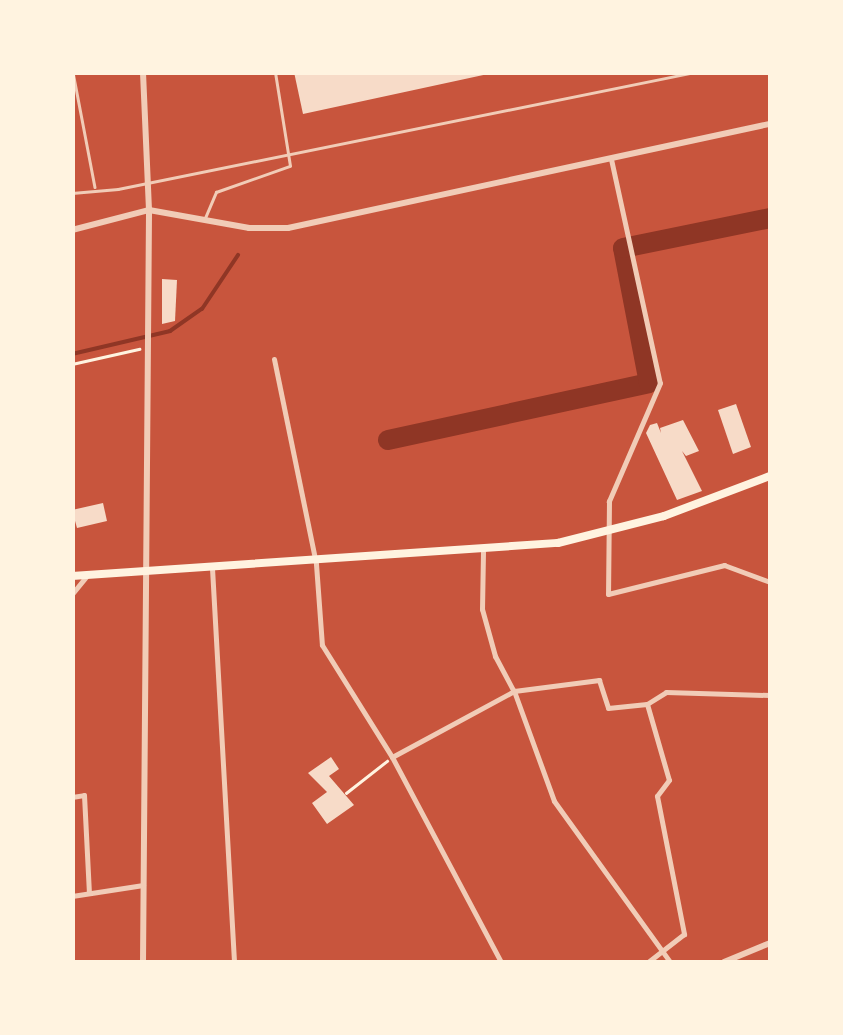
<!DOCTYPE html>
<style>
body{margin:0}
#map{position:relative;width:843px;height:1035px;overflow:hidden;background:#c8553d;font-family:Mulish,sans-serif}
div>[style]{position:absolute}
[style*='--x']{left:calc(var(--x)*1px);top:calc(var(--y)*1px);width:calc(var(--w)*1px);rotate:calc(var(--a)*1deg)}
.stream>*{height:4px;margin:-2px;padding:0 2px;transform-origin:2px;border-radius:2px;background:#8f3625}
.river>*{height:20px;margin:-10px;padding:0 10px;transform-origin:10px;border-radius:10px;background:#8f3625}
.building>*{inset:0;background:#f7dbc8}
.path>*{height:2.5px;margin:-1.25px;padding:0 1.25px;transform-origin:1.25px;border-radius:1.25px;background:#fff3e0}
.service>*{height:2.5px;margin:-1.25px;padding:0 1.25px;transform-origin:1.25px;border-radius:1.25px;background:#f1ccb7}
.minor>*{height:5px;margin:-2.5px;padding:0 2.5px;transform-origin:2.5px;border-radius:2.5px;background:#f1ccb7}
.tertiary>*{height:6px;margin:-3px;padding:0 3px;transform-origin:3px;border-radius:3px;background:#f1ccb7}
.secondary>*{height:8px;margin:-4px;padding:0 4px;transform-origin:4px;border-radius:4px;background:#fff3e0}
span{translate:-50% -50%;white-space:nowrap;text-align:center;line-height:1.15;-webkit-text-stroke:8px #fff3e0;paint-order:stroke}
.frame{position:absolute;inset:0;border:75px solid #fff3e0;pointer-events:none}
</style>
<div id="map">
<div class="stream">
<div style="--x:72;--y:354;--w:101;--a:-13.2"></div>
<div style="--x:170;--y:331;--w:39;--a:-35"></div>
<div style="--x:202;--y:309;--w:65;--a:-56.3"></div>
</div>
<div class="river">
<div style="--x:388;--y:440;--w:267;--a:-12.3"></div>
<div style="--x:649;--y:383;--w:137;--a:-100.9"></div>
<div style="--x:623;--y:248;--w:150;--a:-11.5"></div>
</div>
<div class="building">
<div style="clip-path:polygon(294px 72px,488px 72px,488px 74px,303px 114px)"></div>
<div style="clip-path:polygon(162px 279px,177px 280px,175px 321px,162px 324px)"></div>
<div style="clip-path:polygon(736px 404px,751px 447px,733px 454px,718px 410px)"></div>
<div style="clip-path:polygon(683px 420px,699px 451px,686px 456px,682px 451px,702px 491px,677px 500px,646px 433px,650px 425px,657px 423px,661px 433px,660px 428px)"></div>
<div style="clip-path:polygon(103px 503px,107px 521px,77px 528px,72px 510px)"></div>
<div style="clip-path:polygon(331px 757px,339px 769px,329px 776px,354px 805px,327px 824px,312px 803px,327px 792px,308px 773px)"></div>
</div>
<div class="path">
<div style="--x:72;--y:364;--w:69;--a:-12.6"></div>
<div style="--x:346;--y:793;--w:52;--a:-38"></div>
</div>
<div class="service">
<div style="--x:73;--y:72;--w:117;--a:79.2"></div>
<div style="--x:72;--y:193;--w:46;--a:-5"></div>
<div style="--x:118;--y:189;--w:589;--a:-11.46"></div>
<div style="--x:205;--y:218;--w:28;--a:-67"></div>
<div style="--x:216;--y:192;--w:78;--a:-19.4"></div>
<div style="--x:290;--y:166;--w:95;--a:-99.1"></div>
</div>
<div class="minor">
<div style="--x:611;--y:159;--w:229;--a:77.7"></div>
<div style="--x:660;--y:383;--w:129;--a:113.4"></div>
<div style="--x:609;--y:501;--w:93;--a:90.6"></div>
<div style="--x:608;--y:594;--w:120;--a:-14"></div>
<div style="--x:724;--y:565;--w:49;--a:20.3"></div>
<div style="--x:274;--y:359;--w:209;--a:78.4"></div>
<div style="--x:316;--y:564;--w:81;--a:85.8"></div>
<div style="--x:322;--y:645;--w:132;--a:58"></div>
<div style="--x:392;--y:757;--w:232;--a:62"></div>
<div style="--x:483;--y:552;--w:57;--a:91"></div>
<div style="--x:482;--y:609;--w:49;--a:74.5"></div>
<div style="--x:495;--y:656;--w:40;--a:62"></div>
<div style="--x:514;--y:691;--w:117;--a:70"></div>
<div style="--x:554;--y:801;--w:198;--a:54.2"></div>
<div style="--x:212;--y:568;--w:395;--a:86.8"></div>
<div style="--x:72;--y:594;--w:22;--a:-51"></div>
<div style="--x:647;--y:704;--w:79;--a:73.9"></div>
<div style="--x:669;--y:780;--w:20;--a:127"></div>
<div style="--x:657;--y:796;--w:141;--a:78.9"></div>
<div style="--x:684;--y:934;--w:46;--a:142.1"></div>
<div style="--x:392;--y:757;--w:139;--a:-28.4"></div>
<div style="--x:514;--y:691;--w:86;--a:-7.4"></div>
<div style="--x:599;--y:680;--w:29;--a:72"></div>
<div style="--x:608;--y:708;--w:39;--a:-6"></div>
<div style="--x:647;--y:704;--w:22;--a:-32"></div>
<div style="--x:666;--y:692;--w:104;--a:1.7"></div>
<div style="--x:72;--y:797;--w:12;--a:-9"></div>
<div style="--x:84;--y:795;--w:98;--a:87.1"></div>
<div style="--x:72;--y:896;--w:72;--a:-8.8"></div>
</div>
<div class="tertiary">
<div style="--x:72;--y:230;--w:80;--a:-14.6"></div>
<div style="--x:149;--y:210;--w:102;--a:10.2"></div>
<div style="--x:249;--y:228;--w:39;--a:0"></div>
<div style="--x:288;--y:228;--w:493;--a:-12.2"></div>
<div style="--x:143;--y:962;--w:752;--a:-89.54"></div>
<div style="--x:149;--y:210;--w:138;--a:-92.5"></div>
<div style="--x:724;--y:962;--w:50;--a:-22.4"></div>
</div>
<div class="secondary">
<div style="--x:72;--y:576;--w:487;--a:-3.9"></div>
<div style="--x:558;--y:543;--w:109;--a:-14.3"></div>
<div style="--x:664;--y:516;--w:113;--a:-20.7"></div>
</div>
<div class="frame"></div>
</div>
